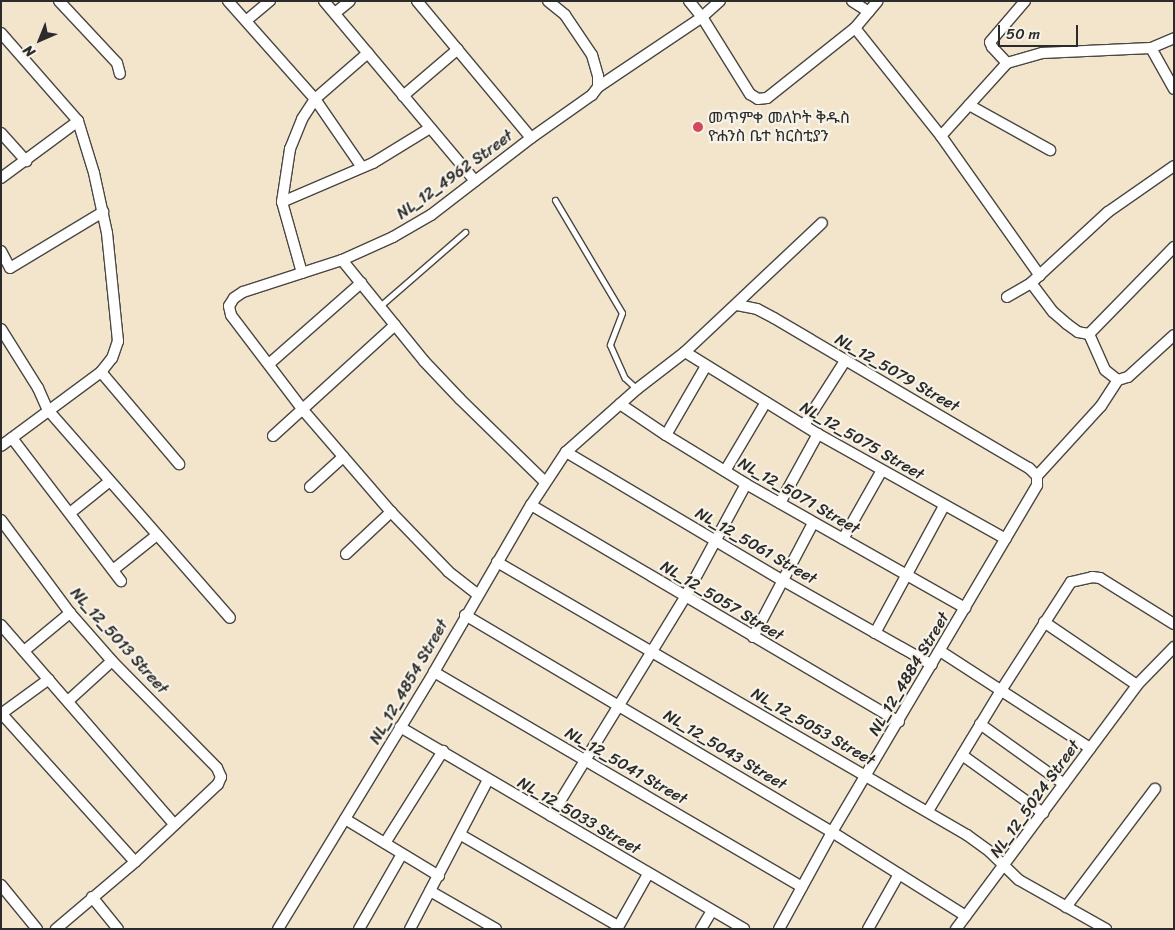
<!DOCTYPE html>
<meta charset="utf-8">
<style>
body{margin:0}
#map{position:relative;width:1175px;height:930px;overflow:hidden;background:#f3e4cc;font-family:Sriracha,"Noto Sans Ethiopic",sans-serif}
div>[style]{position:absolute}
[style*='--x']{left:calc(var(--x)*1px);top:calc(var(--y)*1px);width:calc(var(--w)*1px);rotate:calc(var(--a)*1deg)}
.roads{filter:drop-shadow(1px 0 #494743) drop-shadow(-1px 0 #494743) drop-shadow(0 1px #494743) drop-shadow(0 -1px #494743)}
.service>*{height:5px;margin:-2.5px;padding:0 2.5px;transform-origin:2.5px;border-radius:2.5px;background:#fff}
.minor>*{height:10px;margin:-5px;padding:0 5px;transform-origin:5px;border-radius:5px;background:#fff}
.dots>*{width:14px;height:14px;translate:-50% -50%;box-sizing:border-box;border:2px solid #f7f3e8;border-radius:50%}
span{translate:-50% -50%;white-space:nowrap;text-align:center;line-height:1.15;-webkit-text-stroke:4.5px #f7f3e8;paint-order:stroke}
.poi-label{font-size:16px;color:#2b2b2b}
.left{translate:0 -50%;text-align:left}
.street-label{font-size:16px;color:#2b2b2b}
.frame{position:absolute;inset:0;border:2px solid #2b2b2b;pointer-events:none}
.north{position:absolute;left:15px;top:15px;width:50px;height:50px;-webkit-text-stroke:4px #f7f3e8;paint-order:stroke;rotate:224deg;font-size:14px;font-weight:700;line-height:20px;text-align:center;color:#2b2b2b}
.north::after{content:'';display:block;margin:auto;width:18px;height:22px;background:#2b2b2b;clip-path:polygon(50% 0,100% 100%,50% 72%,0 100%)}
.scale{position:absolute;left:998px;top:25px;width:80px;height:22px;box-sizing:border-box;border:2px solid #2b2b2b;border-top:0;padding-left:6px;font-size:15px;line-height:18px;white-space:nowrap;color:#2b2b2b;-webkit-text-stroke:4px #f7f3e8;paint-order:stroke}
</style>
<div id="map">
<div class="roads">
<div class="service">
<div style="--x:555;--y:200;--w:131;--a:59.3"></div>
<div style="--x:622;--y:313;--w:34;--a:111"></div>
<div style="--x:610;--y:345;--w:36;--a:66"></div>
<div style="--x:625;--y:378;--w:16;--a:43"></div>
<div style="--x:380;--y:306;--w:113;--a:-41"></div>
</div>
<div class="minor">
<div style="--x:59;--y:1;--w:85;--a:46.9"></div>
<div style="--x:117;--y:63;--w:11;--a:75"></div>
<div style="--x:228;--y:1;--w:131;--a:48.4"></div>
<div style="--x:315;--y:99;--w:81;--a:55.5"></div>
<div style="--x:324;--y:1;--w:235;--a:50"></div>
<div style="--x:417;--y:1;--w:178;--a:50.2"></div>
<div style="--x:548;--y:1;--w:22;--a:39"></div>
<div style="--x:565;--y:15;--w:48;--a:56"></div>
<div style="--x:592;--y:55;--w:22;--a:74"></div>
<div style="--x:598;--y:76;--w:11;--a:90"></div>
<div style="--x:689;--y:1;--w:21;--a:51"></div>
<div style="--x:702;--y:17;--w:91;--a:58.1"></div>
<div style="--x:750;--y:94;--w:9;--a:32"></div>
<div style="--x:758;--y:99;--w:9;--a:-6"></div>
<div style="--x:767;--y:98;--w:112;--a:-38.5"></div>
<div style="--x:855;--y:28;--w:35;--a:-50"></div>
<div style="--x:852;--y:1;--w:20;--a:33"></div>
<div style="--x:335;--y:13;--w:19;--a:-39"></div>
<div style="--x:247;--y:20;--w:30;--a:-40"></div>
<div style="--x:855;--y:28;--w:138;--a:51.5"></div>
<div style="--x:941;--y:136;--w:171;--a:54.7"></div>
<div style="--x:1;--y:33;--w:117;--a:48.8"></div>
<div style="--x:78;--y:121;--w:54;--a:72.9"></div>
<div style="--x:94;--y:173;--w:61;--a:77.8"></div>
<div style="--x:107;--y:233;--w:109;--a:84.2"></div>
<div style="--x:118;--y:341;--w:18;--a:109"></div>
<div style="--x:112;--y:358;--w:18;--a:128"></div>
<div style="--x:101;--y:372;--w:124;--a:143.5"></div>
<div style="--x:1151;--y:48;--w:47;--a:60.7"></div>
<div style="--x:1007;--y:63;--w:22;--a:-133"></div>
<div style="--x:992;--y:47;--w:5;--a:-112"></div>
<div style="--x:990;--y:42;--w:54;--a:-49.5"></div>
<div style="--x:403;--y:96;--w:72;--a:-40.5"></div>
<div style="--x:969;--y:105;--w:93;--a:29.1"></div>
<div style="--x:1;--y:133;--w:38;--a:48"></div>
<div style="--x:941;--y:136;--w:98;--a:-47.9"></div>
<div style="--x:1007;--y:63;--w:36;--a:-16"></div>
<div style="--x:1042;--y:53;--w:109;--a:-2.6"></div>
<div style="--x:1151;--y:48;--w:25;--a:-23"></div>
<div style="--x:1;--y:178;--w:96;--a:-36.5"></div>
<div style="--x:282;--y:202;--w:99;--a:-23.2"></div>
<div style="--x:373;--y:163;--w:67;--a:-31.6"></div>
<div style="--x:1;--y:251;--w:19;--a:62"></div>
<div style="--x:10;--y:268;--w:109;--a:-31.1"></div>
<div style="--x:342;--y:260;--w:130;--a:50.9"></div>
<div style="--x:424;--y:361;--w:52;--a:46.5"></div>
<div style="--x:460;--y:399;--w:119;--a:44.3"></div>
<div style="--x:302;--y:273;--w:74;--a:-105.7"></div>
<div style="--x:282;--y:202;--w:54;--a:-81.4"></div>
<div style="--x:290;--y:149;--w:32;--a:-68"></div>
<div style="--x:302;--y:119;--w:24;--a:-57"></div>
<div style="--x:315;--y:99;--w:70;--a:-41"></div>
<div style="--x:1007;--y:297;--w:28;--a:-30"></div>
<div style="--x:737;--y:305;--w:20;--a:11"></div>
<div style="--x:757;--y:309;--w:19;--a:28"></div>
<div style="--x:774;--y:318;--w:296;--a:30.5"></div>
<div style="--x:1029;--y:468;--w:11;--a:45"></div>
<div style="--x:1;--y:329;--w:70;--a:57.9"></div>
<div style="--x:38;--y:388;--w:24;--a:66"></div>
<div style="--x:48;--y:410;--w:276;--a:48.8"></div>
<div style="--x:1089;--y:334;--w:11;--a:-170"></div>
<div style="--x:1078;--y:332;--w:14;--a:-144"></div>
<div style="--x:1067;--y:324;--w:18;--a:-139"></div>
<div style="--x:1053;--y:312;--w:36;--a:-127"></div>
<div style="--x:1031;--y:283;--w:105;--a:-42.7"></div>
<div style="--x:1108;--y:212;--w:80;--a:-34.9"></div>
<div style="--x:1089;--y:334;--w:39;--a:66"></div>
<div style="--x:1105;--y:370;--w:16;--a:38"></div>
<div style="--x:1118;--y:380;--w:10;--a:-17"></div>
<div style="--x:1128;--y:377;--w:62;--a:-42.4"></div>
<div style="--x:1089;--y:334;--w:122;--a:-45.7"></div>
<div style="--x:685;--y:352;--w:156;--a:31.7"></div>
<div style="--x:818;--y:434;--w:215;--a:29.2"></div>
<div style="--x:269;--y:364;--w:123;--a:-41.4"></div>
<div style="--x:101;--y:372;--w:121;--a:49.7"></div>
<div style="--x:620;--y:404;--w:55;--a:34"></div>
<div style="--x:666;--y:435;--w:94;--a:31.5"></div>
<div style="--x:746;--y:484;--w:252;--a:29.5"></div>
<div style="--x:804;--y:425;--w:76;--a:-57.4"></div>
<div style="--x:666;--y:435;--w:80;--a:-59.9"></div>
<div style="--x:273;--y:436;--w:165;--a:-42.3"></div>
<div style="--x:12;--y:438;--w:180;--a:52.7"></div>
<div style="--x:566;--y:452;--w:251;--a:30.7"></div>
<div style="--x:782;--y:580;--w:172;--a:29.5"></div>
<div style="--x:725;--y:471;--w:80;--a:-59.3"></div>
<div style="--x:310;--y:487;--w:45;--a:-42.3"></div>
<div style="--x:780;--y:503;--w:79;--a:-61.2"></div>
<div style="--x:531;--y:505;--w:427;--a:30.5"></div>
<div style="--x:70;--y:513;--w:51;--a:-38.7"></div>
<div style="--x:1;--y:520;--w:116;--a:53.4"></div>
<div style="--x:70;--y:613;--w:64;--a:48.8"></div>
<div style="--x:112;--y:661;--w:150;--a:45.5"></div>
<div style="--x:217;--y:768;--w:10;--a:66"></div>
<div style="--x:221;--y:777;--w:8;--a:113"></div>
<div style="--x:218;--y:784;--w:114;--a:136.8"></div>
<div style="--x:135;--y:862;--w:104;--a:139.7"></div>
<div style="--x:843;--y:539;--w:79;--a:-60.5"></div>
<div style="--x:346;--y:554;--w:62;--a:-43"></div>
<div style="--x:497;--y:562;--w:544;--a:30.15"></div>
<div style="--x:967;--y:835;--w:29;--a:36"></div>
<div style="--x:990;--y:852;--w:40;--a:44"></div>
<div style="--x:1019;--y:880;--w:100;--a:29.4"></div>
<div style="--x:113;--y:570;--w:56;--a:-38.5"></div>
<div style="--x:477;--y:594;--w:37;--a:-142"></div>
<div style="--x:448;--y:571;--w:82;--a:-134"></div>
<div style="--x:391;--y:512;--w:135;--a:-130.8"></div>
<div style="--x:303;--y:410;--w:119;--a:-127.2"></div>
<div style="--x:231;--y:315;--w:9;--a:-103"></div>
<div style="--x:229;--y:306;--w:9;--a:-58"></div>
<div style="--x:234;--y:298;--w:11;--a:-34"></div>
<div style="--x:243;--y:292;--w:104;--a:-17.9"></div>
<div style="--x:342;--y:260;--w:56;--a:-24.3"></div>
<div style="--x:393;--y:237;--w:44;--a:-30.1"></div>
<div style="--x:431;--y:215;--w:126;--a:-37.6"></div>
<div style="--x:531;--y:138;--w:75;--a:-35.2"></div>
<div style="--x:592;--y:95;--w:10;--a:-53"></div>
<div style="--x:598;--y:87;--w:125;--a:-33.9"></div>
<div style="--x:702;--y:17;--w:24;--a:-42"></div>
<div style="--x:465;--y:615;--w:426;--a:30.6"></div>
<div style="--x:832;--y:832;--w:158;--a:32.1"></div>
<div style="--x:1044;--y:622;--w:112;--a:34.1"></div>
<div style="--x:1;--y:625;--w:264;--a:49"></div>
<div style="--x:875;--y:633;--w:145;--a:-61.5"></div>
<div style="--x:753;--y:637;--w:129;--a:-62.2"></div>
<div style="--x:24;--y:651;--w:60;--a:-39.6"></div>
<div style="--x:940;--y:651;--w:179;--a:32.9"></div>
<div style="--x:434;--y:672;--w:426;--a:30.3"></div>
<div style="--x:68;--y:701;--w:59;--a:-42.3"></div>
<div style="--x:1;--y:713;--w:200;--a:48"></div>
<div style="--x:1;--y:714;--w:59;--a:-36.1"></div>
<div style="--x:980;--y:724;--w:103;--a:35.5"></div>
<div style="--x:400;--y:727;--w:399;--a:30.4"></div>
<div style="--x:962;--y:755;--w:100;--a:35.6"></div>
<div style="--x:928;--y:811;--w:139;--a:-58.8"></div>
<div style="--x:1000;--y:692;--w:131;--a:-57.2"></div>
<div style="--x:1071;--y:582;--w:22;--a:-13"></div>
<div style="--x:1092;--y:577;--w:8;--a:7"></div>
<div style="--x:1100;--y:578;--w:87;--a:31.9"></div>
<div style="--x:551;--y:816;--w:257;--a:-58.5"></div>
<div style="--x:685;--y:597;--w:128;--a:-61.6"></div>
<div style="--x:345;--y:819;--w:110;--a:31.2"></div>
<div style="--x:461;--y:835;--w:181;--a:30.1"></div>
<div style="--x:385;--y:843;--w:109;--a:-57.8"></div>
<div style="--x:1;--y:885;--w:57;--a:50.7"></div>
<div style="--x:430;--y:891;--w:76;--a:29.9"></div>
<div style="--x:92;--y:897;--w:41;--a:50.9"></div>
<div style="--x:1066;--y:907;--w:148;--a:-53"></div>
<div style="--x:278;--y:929;--w:301;--a:-58.7"></div>
<div style="--x:434;--y:672;--w:193;--a:-59.9"></div>
<div style="--x:531;--y:505;--w:64;--a:-56.6"></div>
<div style="--x:566;--y:452;--w:95;--a:-41.6"></div>
<div style="--x:637;--y:389;--w:61;--a:-37.6"></div>
<div style="--x:685;--y:352;--w:188;--a:-43.3"></div>
<div style="--x:359;--y:929;--w:86;--a:-60.2"></div>
<div style="--x:410;--y:929;--w:168;--a:-62.4"></div>
<div style="--x:617;--y:929;--w:63;--a:-60.6"></div>
<div style="--x:701;--y:929;--w:21;--a:-59"></div>
<div style="--x:779;--y:929;--w:111;--a:-61.3"></div>
<div style="--x:832;--y:832;--w:403;--a:-59.4"></div>
<div style="--x:1037;--y:485;--w:9;--a:-90"></div>
<div style="--x:1037;--y:476;--w:95;--a:-47.6"></div>
<div style="--x:1101;--y:406;--w:31;--a:-57"></div>
<div style="--x:868;--y:929;--w:63;--a:-60.6"></div>
<div style="--x:956;--y:929;--w:304;--a:-53.4"></div>
<div style="--x:1137;--y:685;--w:53;--a:-45.8"></div>
</div>
</div>
<div class="dots">
<div style="left:698px;top:127px;background:#d1495b"></div>
</div>
<div class="poi-label">
<span class="left" style="left:708px;top:127px">መጥምቀ መለኮት ቅዱስ<br>ዮሐንስ ቤተ ክርስቲያን</span>
</div>
<div class="street-label">
<span style="left:455px;top:175px;rotate:-36deg">NL_12_4962 Street</span>
<span style="left:897px;top:373px;rotate:30deg">NL_12_5079 Street</span>
<span style="left:862px;top:441px;rotate:30deg">NL_12_5075 Street</span>
<span style="left:799px;top:496px;rotate:30deg">NL_12_5071 Street</span>
<span style="left:756px;top:546px;rotate:30deg">NL_12_5061 Street</span>
<span style="left:722px;top:601px;rotate:31deg">NL_12_5057 Street</span>
<span style="left:119px;top:641px;rotate:48deg">NL_12_5013 Street</span>
<span style="left:909px;top:674px;rotate:-59deg">NL_12_4884 Street</span>
<span style="left:409px;top:682px;rotate:-60deg">NL_12_4854 Street</span>
<span style="left:813px;top:727px;rotate:30deg">NL_12_5053 Street</span>
<span style="left:725px;top:750px;rotate:31deg">NL_12_5043 Street</span>
<span style="left:626px;top:766px;rotate:30deg">NL_12_5041 Street</span>
<span style="left:1035px;top:799px;rotate:-54deg">NL_12_5024 Street</span>
<span style="left:579px;top:816px;rotate:30deg">NL_12_5033 Street</span>
</div>
<div class="frame"></div>
<div class="north">N</div>
<div class="scale">50 m</div>
</div>
